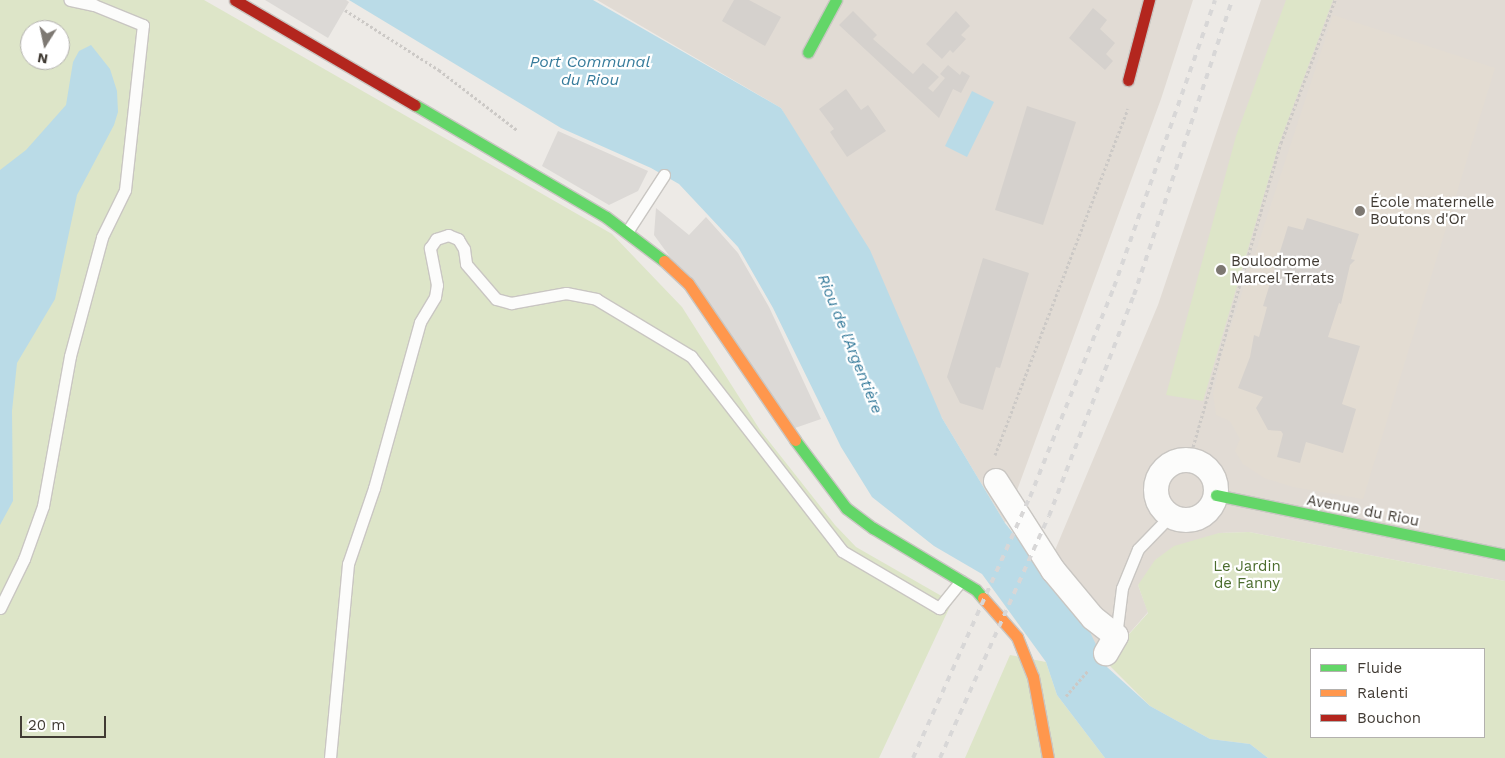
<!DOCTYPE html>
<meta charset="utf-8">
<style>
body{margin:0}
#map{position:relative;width:1505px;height:758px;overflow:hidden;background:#edeae6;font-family:"Work Sans",sans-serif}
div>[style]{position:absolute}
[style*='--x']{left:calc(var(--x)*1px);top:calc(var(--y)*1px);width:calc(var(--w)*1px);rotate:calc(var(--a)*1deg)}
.residential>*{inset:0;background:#e1dbd4}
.education>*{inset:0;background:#e3dcd2}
.green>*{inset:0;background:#dde5c8}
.parking>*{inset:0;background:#dcd9d6}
.water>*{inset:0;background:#badbe7}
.building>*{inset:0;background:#d5d1cd}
.path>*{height:3px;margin-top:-1.5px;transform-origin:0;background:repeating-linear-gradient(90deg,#ccc9c6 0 2.5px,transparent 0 5px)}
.roads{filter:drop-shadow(1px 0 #c9c6c2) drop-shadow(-1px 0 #c9c6c2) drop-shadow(0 1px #c9c6c2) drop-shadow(0 -1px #c9c6c2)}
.lane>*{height:11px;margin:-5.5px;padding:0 5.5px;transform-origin:5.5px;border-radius:5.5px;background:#fcfcfb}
.street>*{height:24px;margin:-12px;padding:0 12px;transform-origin:12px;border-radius:12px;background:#fcfcfb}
.street>.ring{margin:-12px;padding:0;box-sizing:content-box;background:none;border:24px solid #fcfcfb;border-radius:50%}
.fast>*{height:11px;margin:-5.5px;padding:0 5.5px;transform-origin:5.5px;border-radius:5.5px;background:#63d668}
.slow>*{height:11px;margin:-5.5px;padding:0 5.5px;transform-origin:5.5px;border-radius:5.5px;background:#ff974d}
.jam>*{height:11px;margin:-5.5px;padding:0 5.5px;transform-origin:5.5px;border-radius:5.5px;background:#b3261e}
.rail>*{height:4px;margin-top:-2px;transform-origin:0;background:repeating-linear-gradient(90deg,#d8d7d7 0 6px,transparent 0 12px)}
.dots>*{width:14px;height:14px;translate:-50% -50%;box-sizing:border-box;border:2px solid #fff;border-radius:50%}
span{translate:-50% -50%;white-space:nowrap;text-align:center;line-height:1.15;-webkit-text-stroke:4.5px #fff;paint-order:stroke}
.poi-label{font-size:15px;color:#413b34}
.left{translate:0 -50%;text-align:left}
.street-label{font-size:15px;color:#413b34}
.park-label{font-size:15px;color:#4c6d2e}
.water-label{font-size:16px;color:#367b9b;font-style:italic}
.legend{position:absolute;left:1310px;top:648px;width:175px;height:90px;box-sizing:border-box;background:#fff;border:1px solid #b3b1ae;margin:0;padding:6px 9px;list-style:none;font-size:15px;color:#413b34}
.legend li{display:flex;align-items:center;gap:10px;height:25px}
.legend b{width:25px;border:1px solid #b3b1ae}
.north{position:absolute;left:20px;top:20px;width:50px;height:50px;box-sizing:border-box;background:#fff;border:1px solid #b3b1ae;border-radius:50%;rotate:190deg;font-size:14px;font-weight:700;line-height:20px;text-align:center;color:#413b34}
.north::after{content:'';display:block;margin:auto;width:18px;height:22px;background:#7d7872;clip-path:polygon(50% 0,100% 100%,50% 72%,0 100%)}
.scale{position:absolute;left:20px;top:716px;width:86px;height:22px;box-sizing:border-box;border:2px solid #413b34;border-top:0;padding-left:6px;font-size:15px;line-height:18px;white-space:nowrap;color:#413b34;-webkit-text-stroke:4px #fff;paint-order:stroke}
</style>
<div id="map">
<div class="residential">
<div style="clip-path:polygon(597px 0,1193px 0,1161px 99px,1005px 523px,942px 418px,781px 108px)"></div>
<div style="clip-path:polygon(1261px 0,1505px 0,1505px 581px,1249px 532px,1219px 533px,1138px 585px,1148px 612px,1105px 661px,1045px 574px,1158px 305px)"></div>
</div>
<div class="education">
<div style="clip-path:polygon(1333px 15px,1495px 68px,1363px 499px,1293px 487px,1264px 478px,1243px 464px,1235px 451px,1240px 439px,1230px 421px,1216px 415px,1213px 394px,1222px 354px)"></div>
</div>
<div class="green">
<div style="clip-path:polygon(evenodd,0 0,204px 0,612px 234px,682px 307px,760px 430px,835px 525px,856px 547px,952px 602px,879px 758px,0 758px,0 0,30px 30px,60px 30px,60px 60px,30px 60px,30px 30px)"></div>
<div style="clip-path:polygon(1286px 0,1333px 0,1279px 144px,1203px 401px,1166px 395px,1236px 136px)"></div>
<div style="clip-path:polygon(evenodd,1249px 532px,1505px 581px,1505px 758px,1268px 758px,1250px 744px,1210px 739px,1150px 706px,1105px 661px,1148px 613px,1138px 585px,1155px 560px,1174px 546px,1219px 533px,1249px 532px,1311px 649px,1484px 649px,1484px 737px,1311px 737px,1311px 649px)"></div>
<div style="clip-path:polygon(1010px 655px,1046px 662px,1057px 695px,1105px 758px,965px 758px)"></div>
</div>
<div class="parking">
<div style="clip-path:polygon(265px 0,346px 0,349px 2px,328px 38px)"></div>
<div style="clip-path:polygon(558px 131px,648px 171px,638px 191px,609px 205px,542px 166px)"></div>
<div style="clip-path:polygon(656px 208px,689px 235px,706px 217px,738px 253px,769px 307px,821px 419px,795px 428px,654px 235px)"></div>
</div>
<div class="water">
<div style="clip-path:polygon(349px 0,593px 0,781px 108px,870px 250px,942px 418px,1005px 523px,1087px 626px,1107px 667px,1150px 706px,1210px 739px,1250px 744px,1268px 758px,1105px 758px,1057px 695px,1046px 662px,982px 574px,934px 546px,872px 497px,841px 447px,773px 308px,738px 247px,679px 184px,651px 168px,561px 128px)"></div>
<div style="clip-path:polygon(91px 45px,110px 69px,117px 91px,118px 112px,114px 125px,77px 195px,55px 299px,17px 363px,12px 411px,13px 501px,0 525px,0 170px,26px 150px,66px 105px,73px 62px,79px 51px)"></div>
<div style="clip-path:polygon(972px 91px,994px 102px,967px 157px,945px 146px)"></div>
</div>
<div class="building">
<div style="clip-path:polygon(734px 0,749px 0,781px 17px,765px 46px,722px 21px)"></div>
<div style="clip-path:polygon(1093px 8px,1107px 20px,1100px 29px,1115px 43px,1106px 54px,1113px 61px,1105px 70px,1069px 38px)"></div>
<div style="clip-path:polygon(853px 11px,877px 35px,873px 39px,913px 74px,923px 63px,939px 77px,928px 88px,933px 92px,945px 78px,940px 74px,948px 65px,960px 75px,962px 71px,970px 76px,961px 93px,953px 89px,939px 118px,839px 25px)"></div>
<div style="clip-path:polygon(956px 11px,970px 26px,961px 35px,966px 39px,953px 53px,950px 50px,942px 59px,926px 44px)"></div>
<div style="clip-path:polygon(846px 89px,861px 110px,868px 105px,886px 131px,847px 157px,830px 132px,834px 129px,819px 109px)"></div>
<div style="clip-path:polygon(1027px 106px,1076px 122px,1043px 225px,995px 210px)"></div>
<div style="clip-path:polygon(1307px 218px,1359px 234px,1351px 259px,1355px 260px,1350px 265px,1341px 304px,1339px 303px,1328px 337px,1360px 346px,1342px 404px,1356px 409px,1343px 453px,1306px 442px,1300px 463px,1277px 457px,1283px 434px,1281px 431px,1268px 430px,1256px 408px,1263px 397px,1238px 388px,1250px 357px,1254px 335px,1259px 337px,1267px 307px,1263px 306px,1288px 226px,1303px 230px)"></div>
<div style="clip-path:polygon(983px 258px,1029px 273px,1000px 368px,996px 367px,983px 410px,960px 403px,947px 377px)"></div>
</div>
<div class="path">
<div style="--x:345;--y:10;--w:112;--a:32.6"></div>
<div style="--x:439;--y:70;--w:98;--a:37.6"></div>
<div style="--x:995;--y:455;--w:371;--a:-69"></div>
<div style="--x:1189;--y:461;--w:331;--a:-73.9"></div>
<div style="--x:1281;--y:143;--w:153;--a:-69.3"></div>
<div style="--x:1066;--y:696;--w:33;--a:-49"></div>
</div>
<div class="roads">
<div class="lane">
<div style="--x:627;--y:232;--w:68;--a:-57"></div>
<div style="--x:0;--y:608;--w:55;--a:-63.9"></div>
<div style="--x:24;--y:559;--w:56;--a:-70.3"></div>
<div style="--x:43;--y:506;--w:152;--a:-79.8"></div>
<div style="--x:70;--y:356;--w:123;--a:-74.9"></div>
<div style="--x:102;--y:237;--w:52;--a:-63.9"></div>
<div style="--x:125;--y:190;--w:166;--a:-83.8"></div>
<div style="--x:143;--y:25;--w:53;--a:-157.8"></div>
<div style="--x:94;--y:5;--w:25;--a:-168"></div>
<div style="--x:1116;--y:636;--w:48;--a:-82.9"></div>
<div style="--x:1122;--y:588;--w:42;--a:-67.7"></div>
<div style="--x:1138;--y:549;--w:46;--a:-45.9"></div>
<div style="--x:330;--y:758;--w:195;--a:-84.7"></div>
<div style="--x:348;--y:564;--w:80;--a:-71.1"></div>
<div style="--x:374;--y:488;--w:172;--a:-74.5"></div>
<div style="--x:420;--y:322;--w:29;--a:-59"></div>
<div style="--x:435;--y:297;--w:12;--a:-81"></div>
<div style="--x:437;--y:285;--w:38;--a:-101"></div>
<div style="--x:430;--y:248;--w:11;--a:-56"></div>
<div style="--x:436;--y:239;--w:13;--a:-18"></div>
<div style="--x:448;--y:235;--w:11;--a:22"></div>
<div style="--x:458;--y:239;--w:12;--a:59"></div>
<div style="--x:464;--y:249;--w:15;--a:82"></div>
<div style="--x:466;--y:264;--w:46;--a:49.4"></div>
<div style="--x:496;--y:299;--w:16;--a:15"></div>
<div style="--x:511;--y:303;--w:56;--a:-10.3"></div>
<div style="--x:566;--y:293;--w:31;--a:11"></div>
<div style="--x:596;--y:299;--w:111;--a:31"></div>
<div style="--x:691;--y:356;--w:247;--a:52.2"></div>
<div style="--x:842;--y:551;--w:113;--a:30.4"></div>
<div style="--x:939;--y:608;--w:35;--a:-51"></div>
</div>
<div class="street">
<div class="ring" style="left:1156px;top:460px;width:36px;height:36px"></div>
<div style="--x:996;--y:481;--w:106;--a:57.4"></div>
<div style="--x:1053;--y:570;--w:62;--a:50.2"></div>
<div style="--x:1093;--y:618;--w:29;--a:38"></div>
<div style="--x:1116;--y:636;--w:20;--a:120"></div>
</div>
<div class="fast">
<div style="--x:808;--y:52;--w:59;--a:-61.7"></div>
<div style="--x:415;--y:105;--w:221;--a:30.4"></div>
<div style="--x:606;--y:217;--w:73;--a:37.2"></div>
<div style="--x:795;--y:440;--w:85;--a:53.1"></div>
<div style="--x:846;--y:508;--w:34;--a:37"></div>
<div style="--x:873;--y:528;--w:120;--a:31"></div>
<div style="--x:976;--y:590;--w:11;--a:49"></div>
<div style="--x:1216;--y:495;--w:295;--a:11.7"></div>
</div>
<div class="slow">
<div style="--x:664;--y:261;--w:33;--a:43"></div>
<div style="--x:688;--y:283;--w:190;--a:55.7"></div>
<div style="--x:983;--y:598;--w:52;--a:48.9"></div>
<div style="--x:1017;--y:637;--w:43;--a:68.2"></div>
<div style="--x:1033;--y:677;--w:82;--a:79.5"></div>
</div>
<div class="jam">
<div style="--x:235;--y:0;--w:208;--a:30.3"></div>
<div style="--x:1128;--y:80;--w:83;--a:-75.3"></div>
</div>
</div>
<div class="rail">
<div style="--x:913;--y:758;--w:286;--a:-65.9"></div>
<div style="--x:1030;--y:497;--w:226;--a:-68.2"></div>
<div style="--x:1114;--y:287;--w:304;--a:-70.6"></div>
<div style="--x:940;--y:758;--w:265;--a:-65.8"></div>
<div style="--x:1049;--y:516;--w:237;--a:-69"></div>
<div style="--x:1134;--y:295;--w:311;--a:-71.6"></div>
</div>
<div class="dots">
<div style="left:1360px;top:211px;background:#7d7872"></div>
<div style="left:1221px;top:270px;background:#7d7872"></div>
</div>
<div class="poi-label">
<span class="left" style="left:1370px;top:211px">École maternelle<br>Boutons d'Or</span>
<span class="left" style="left:1231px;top:270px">Boulodrome<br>Marcel Terrats</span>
</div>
<div class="street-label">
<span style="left:1363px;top:511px;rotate:11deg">Avenue du Riou</span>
</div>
<div class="park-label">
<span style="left:1247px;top:575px">Le Jardin<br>de Fanny</span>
</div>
<div class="water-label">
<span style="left:590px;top:71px">Port Communal<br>du Riou</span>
<span style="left:850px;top:344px;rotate:68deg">Riou de l'Argentière</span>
</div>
<ul class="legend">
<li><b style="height:6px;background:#63d668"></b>Fluide</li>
<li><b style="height:6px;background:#ff974d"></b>Ralenti</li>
<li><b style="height:6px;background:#b3261e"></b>Bouchon</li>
</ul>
<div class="north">N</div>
<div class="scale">20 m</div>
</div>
